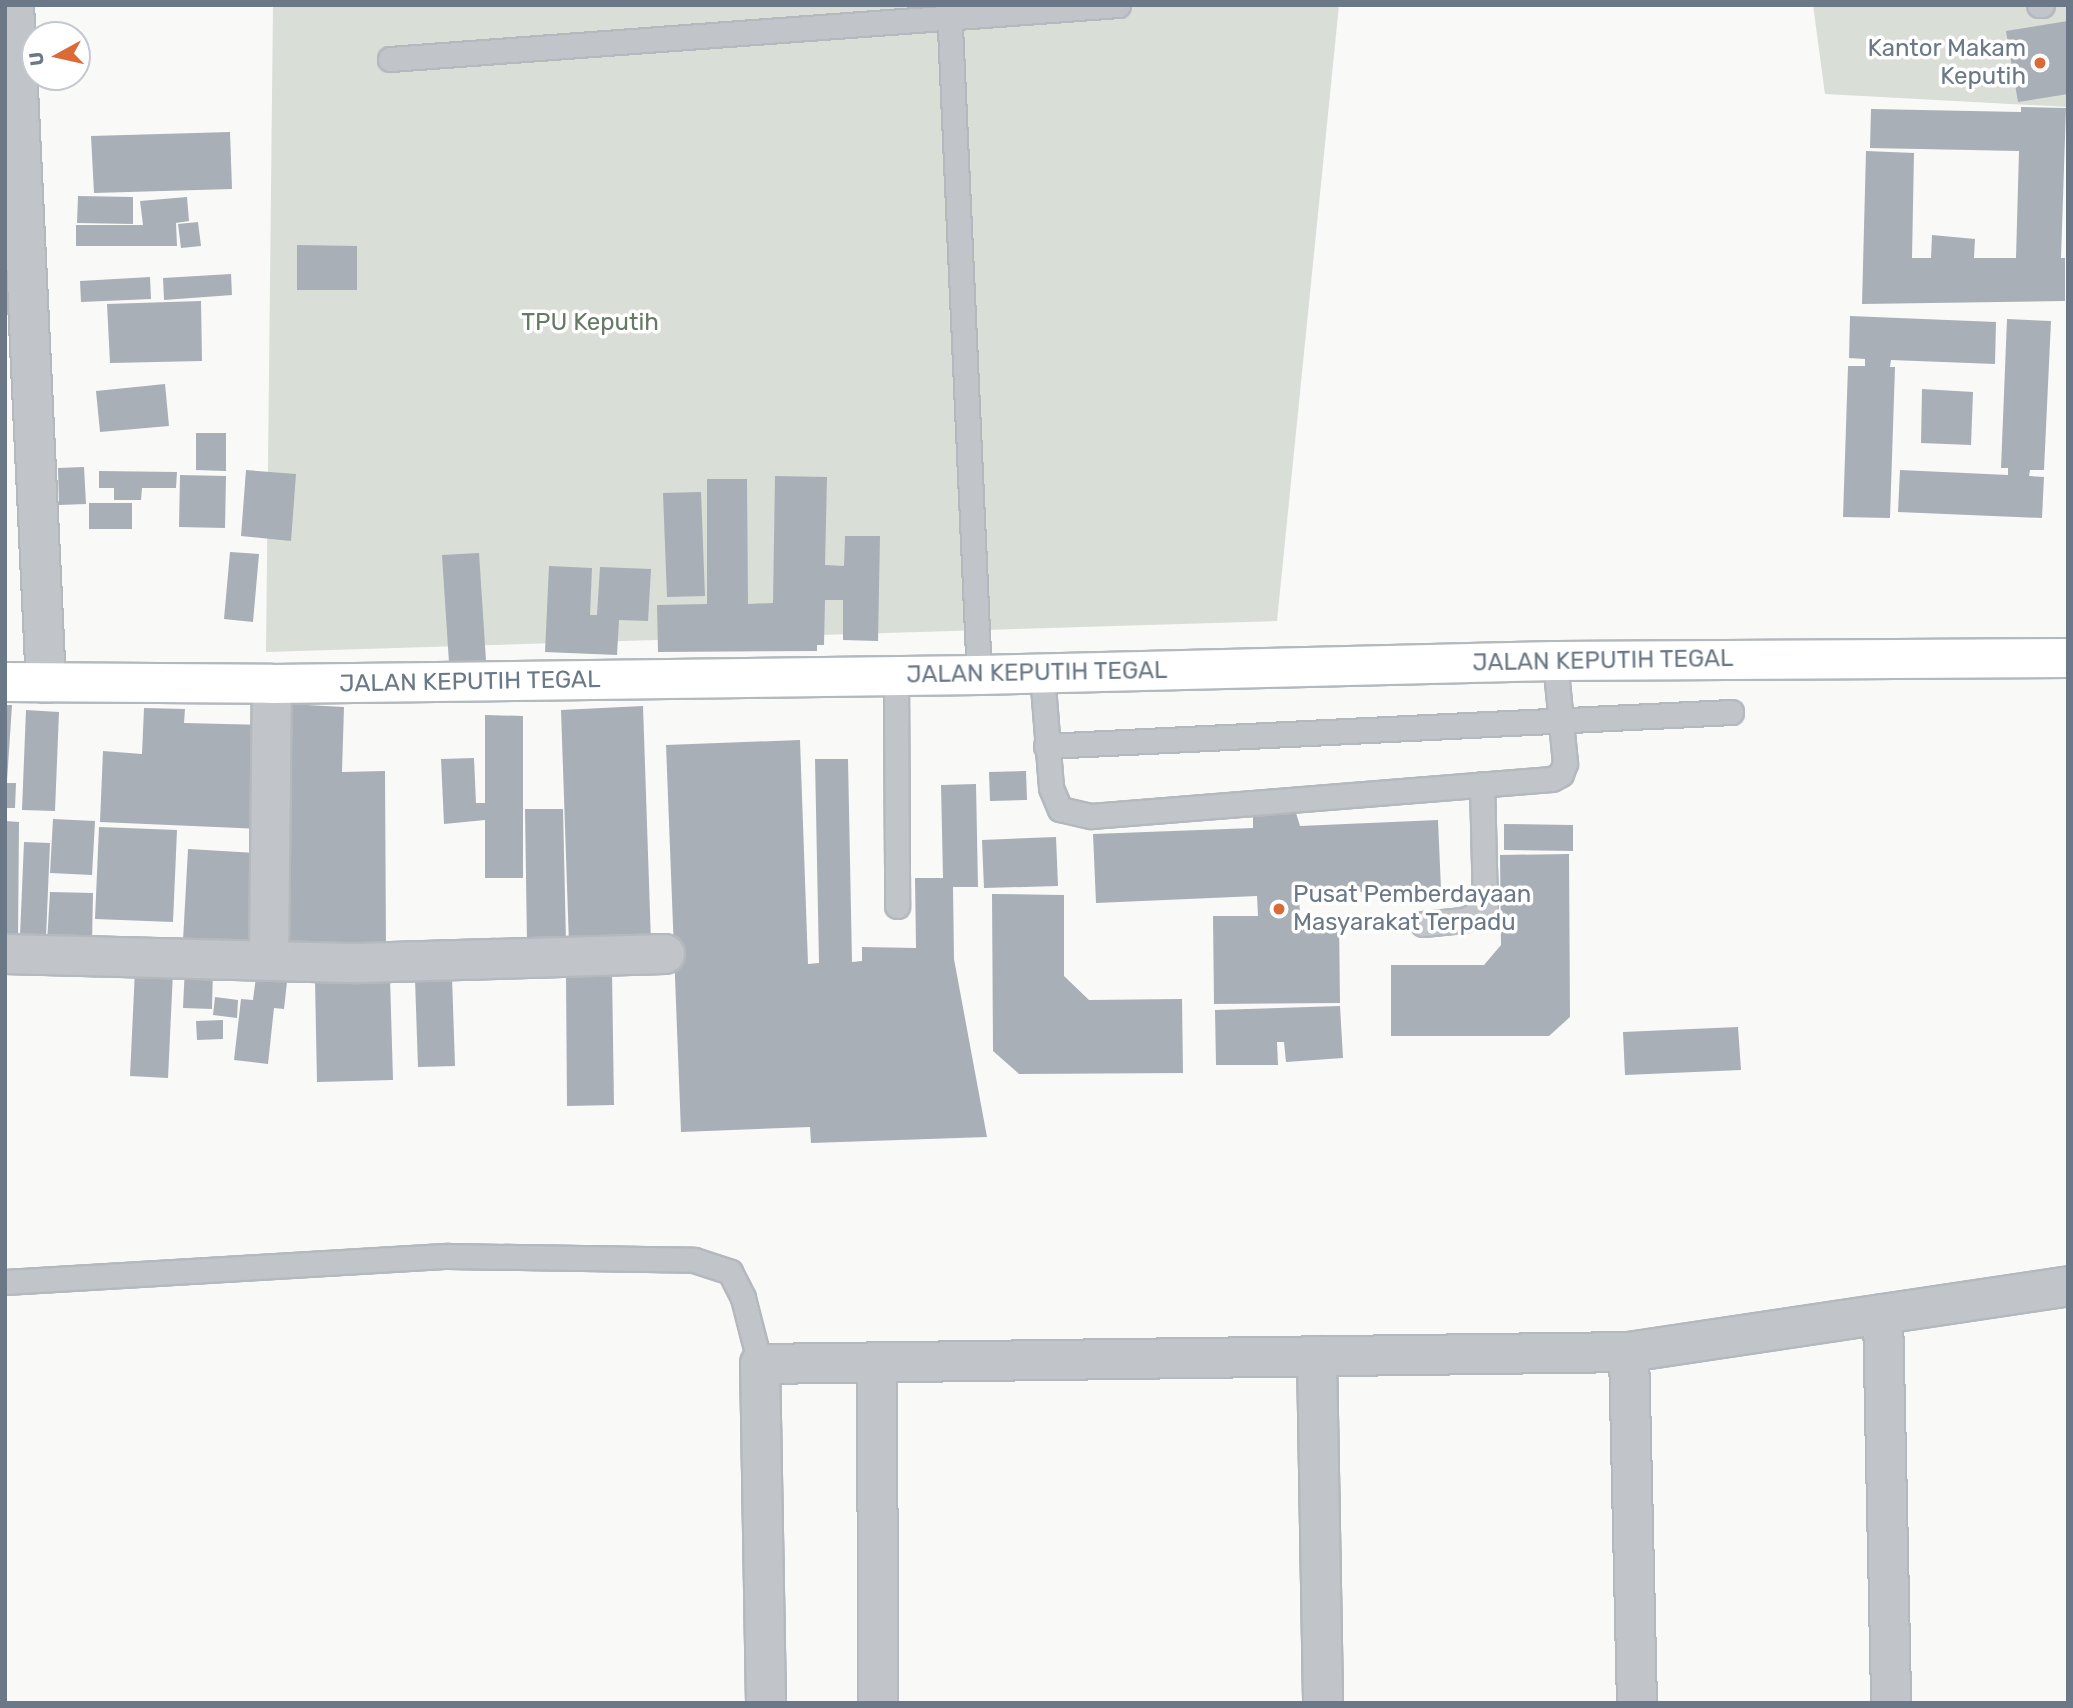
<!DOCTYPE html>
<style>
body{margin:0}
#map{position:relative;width:2073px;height:1708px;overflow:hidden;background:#f9f9f8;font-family:Rubik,sans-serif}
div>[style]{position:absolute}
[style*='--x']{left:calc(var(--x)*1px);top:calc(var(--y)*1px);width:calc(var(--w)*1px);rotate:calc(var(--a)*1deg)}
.green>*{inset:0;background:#d9ded7}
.building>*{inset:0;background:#a8afb7}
.roads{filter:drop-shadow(2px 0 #b4b9be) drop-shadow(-2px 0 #b4b9be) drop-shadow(0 2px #b4b9be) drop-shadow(0 -2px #b4b9be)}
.service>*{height:23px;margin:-11.5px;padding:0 11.5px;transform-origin:11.5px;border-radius:11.5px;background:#c1c5c9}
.minor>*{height:38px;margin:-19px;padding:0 19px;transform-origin:19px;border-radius:19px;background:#c1c5c9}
.secondary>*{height:38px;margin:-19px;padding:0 19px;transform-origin:19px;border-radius:19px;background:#fff}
.dots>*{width:19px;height:19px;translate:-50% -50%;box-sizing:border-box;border:4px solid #fff;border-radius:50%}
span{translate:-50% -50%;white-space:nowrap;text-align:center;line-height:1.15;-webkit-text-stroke:7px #fff;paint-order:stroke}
.poi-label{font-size:24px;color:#6a7887}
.right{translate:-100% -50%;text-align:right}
.left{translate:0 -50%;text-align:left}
.park-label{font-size:24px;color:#667965}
.street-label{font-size:24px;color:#6a7887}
.frame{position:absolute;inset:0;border:7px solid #6a7887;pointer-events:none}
.north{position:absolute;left:21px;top:21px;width:70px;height:70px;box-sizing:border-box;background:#fff;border:2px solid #c3c9cf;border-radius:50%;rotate:262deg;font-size:19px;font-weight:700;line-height:28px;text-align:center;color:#6a7887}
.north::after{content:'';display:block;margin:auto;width:24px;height:32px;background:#db6b36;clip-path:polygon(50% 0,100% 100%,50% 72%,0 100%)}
</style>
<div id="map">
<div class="green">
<div style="clip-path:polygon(273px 5px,1339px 5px,1277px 621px,266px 652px)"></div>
<div style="clip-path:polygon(1813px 5px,2068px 5px,2068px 107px,1825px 94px)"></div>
</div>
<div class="building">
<div style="clip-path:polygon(2068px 21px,2068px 94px,2018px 102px,2006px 31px)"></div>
<div style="clip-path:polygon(2021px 107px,2066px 108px,2061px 258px,2065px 258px,2065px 301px,1862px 304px,1866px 151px,1914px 153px,1912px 258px,1931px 258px,1932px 235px,1975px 239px,1974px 258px,2016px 258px,2019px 151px,1870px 148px,1871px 109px,2021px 112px)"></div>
<div style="clip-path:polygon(230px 132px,232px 189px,94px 193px,91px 136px)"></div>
<div style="clip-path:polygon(78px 196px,133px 197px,133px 224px,77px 223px)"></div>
<div style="clip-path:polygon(187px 197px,189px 221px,176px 223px,177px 246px,76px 246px,76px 225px,143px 225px,140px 201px)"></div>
<div style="clip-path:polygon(198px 222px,201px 246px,181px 248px,178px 224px)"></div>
<div style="clip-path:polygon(297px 245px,357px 246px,357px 290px,297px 290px)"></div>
<div style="clip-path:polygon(231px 274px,232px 295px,164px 300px,163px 278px)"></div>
<div style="clip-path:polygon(150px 277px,151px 299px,81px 302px,80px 281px)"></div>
<div style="clip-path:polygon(201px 301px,202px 361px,110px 363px,107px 304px)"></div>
<div style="clip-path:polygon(1850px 316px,1996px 322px,1995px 364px,1891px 360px,1890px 367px,1895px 367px,1890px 518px,1843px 517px,1848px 366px,1865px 366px,1865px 359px,1849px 358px)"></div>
<div style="clip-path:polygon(2007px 319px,2051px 321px,2044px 470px,2030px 470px,2029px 476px,2044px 477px,2042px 518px,1898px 512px,1900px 470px,2008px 475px,2008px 468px,2001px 468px)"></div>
<div style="clip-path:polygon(165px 384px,169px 426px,100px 432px,96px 391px)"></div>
<div style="clip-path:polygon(1922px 389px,1973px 392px,1971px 445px,1921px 443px)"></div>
<div style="clip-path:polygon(196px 433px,226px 433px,226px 471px,196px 470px)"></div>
<div style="clip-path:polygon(84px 467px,86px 504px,59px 505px,58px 468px)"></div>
<div style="clip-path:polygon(246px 470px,296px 474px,291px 541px,241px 536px)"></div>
<div style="clip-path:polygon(99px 471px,177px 472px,176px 488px,142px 488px,141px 500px,114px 500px,114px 488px,99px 488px)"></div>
<div style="clip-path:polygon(180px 475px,226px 476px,225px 528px,179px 527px)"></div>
<div style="clip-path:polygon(775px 476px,827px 477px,825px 565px,844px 566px,845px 536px,880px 536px,878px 641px,843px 640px,843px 600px,825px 600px,824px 645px,817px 645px,817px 651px,658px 652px,657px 605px,707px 604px,707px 479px,747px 479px,748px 604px,773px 603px)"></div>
<div style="clip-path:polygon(701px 492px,705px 596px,667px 597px,663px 493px)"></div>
<div style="clip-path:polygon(89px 503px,132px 503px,132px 529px,89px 529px)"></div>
<div style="clip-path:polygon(230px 552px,259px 554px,253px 622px,224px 619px)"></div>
<div style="clip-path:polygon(479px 553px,486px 661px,449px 663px,442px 555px)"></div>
<div style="clip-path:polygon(549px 566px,592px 568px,590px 615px,597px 615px,600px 567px,651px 569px,648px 621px,619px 620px,617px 655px,545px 652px)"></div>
<div style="clip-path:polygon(288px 704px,344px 707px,342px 772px,385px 771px,386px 952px,285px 952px)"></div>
<div style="clip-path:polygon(5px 705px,12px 705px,7px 781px,5px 781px)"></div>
<div style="clip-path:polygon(643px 706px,651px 942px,569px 944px,561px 710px)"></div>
<div style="clip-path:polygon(144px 708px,185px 709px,184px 723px,264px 725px,260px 829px,100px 822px,103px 751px,142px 754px)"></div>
<div style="clip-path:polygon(26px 710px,59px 712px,55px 811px,22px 810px)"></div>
<div style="clip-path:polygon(485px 715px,523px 716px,523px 878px,485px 878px,485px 820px,444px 824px,441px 759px,474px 758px,476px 803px,485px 803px)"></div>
<div style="clip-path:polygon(800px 740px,808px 964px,819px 963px,815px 759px,848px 759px,852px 962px,862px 961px,862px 947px,916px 948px,915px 878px,943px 878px,941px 785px,976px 784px,978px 887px,953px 887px,954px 959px,987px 1137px,811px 1143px,810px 1127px,681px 1132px,666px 745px)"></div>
<div style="clip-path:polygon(1026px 771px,1027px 800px,990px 801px,989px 772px)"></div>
<div style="clip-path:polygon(5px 783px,16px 783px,15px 808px,5px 808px)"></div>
<div style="clip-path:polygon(1294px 806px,1300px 826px,1438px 820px,1441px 889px,1299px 894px,1300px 916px,1339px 916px,1340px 1003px,1214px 1004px,1213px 916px,1258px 916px,1257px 896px,1096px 903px,1093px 834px,1253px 828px,1253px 809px)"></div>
<div style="clip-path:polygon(525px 809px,563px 809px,566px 942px,527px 943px)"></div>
<div style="clip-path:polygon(53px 819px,95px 821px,92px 875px,50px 873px)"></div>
<div style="clip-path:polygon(5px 821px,19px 822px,18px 937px,5px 937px)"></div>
<div style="clip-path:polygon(1504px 824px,1573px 825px,1573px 851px,1504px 850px)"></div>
<div style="clip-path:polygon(99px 827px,177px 830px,173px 922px,95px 919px)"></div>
<div style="clip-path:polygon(1056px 837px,1058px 886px,984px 888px,982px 840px)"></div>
<div style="clip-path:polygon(24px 842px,50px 843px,46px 937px,20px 936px)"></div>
<div style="clip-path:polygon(188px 849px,258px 853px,253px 945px,183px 941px)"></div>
<div style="clip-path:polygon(1569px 854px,1570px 1017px,1549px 1036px,1391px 1036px,1391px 965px,1484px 965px,1501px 945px,1500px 855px)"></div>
<div style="clip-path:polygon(50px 892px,93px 893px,92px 943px,47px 943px)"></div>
<div style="clip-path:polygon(992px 894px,1064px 895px,1064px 976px,1089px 1000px,1182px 999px,1183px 1073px,1019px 1074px,993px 1051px)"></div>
<div style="clip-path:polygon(185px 966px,213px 967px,212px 1009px,183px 1008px)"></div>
<div style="clip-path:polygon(257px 969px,288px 973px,284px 1009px,274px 1008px,268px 1064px,234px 1060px,241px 999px,253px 1000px)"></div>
<div style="clip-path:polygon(135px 970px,173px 972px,168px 1078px,130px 1076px)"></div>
<div style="clip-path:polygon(612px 972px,614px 1105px,567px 1106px,566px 973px)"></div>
<div style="clip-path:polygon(452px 977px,455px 1066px,418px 1067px,415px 979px)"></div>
<div style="clip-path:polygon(390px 978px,393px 1080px,317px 1082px,315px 980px)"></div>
<div style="clip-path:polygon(215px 997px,238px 1000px,237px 1018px,213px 1015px)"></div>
<div style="clip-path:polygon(1340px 1006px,1343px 1058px,1286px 1062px,1284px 1042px,1277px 1042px,1278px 1065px,1216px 1065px,1215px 1010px)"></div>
<div style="clip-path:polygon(223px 1020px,223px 1039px,197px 1040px,196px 1021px)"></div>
<div style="clip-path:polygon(1738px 1027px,1741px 1070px,1625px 1075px,1623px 1032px)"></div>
</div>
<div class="roads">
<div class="service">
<div style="--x:949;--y:5;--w:671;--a:87.44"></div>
<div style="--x:2039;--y:5;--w:3;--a:0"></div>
<div style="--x:390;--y:59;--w:730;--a:-4.24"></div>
<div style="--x:1042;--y:673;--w:115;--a:85.5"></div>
<div style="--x:1051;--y:788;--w:23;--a:67"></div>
<div style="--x:1060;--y:809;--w:32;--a:13"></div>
<div style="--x:1091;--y:816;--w:462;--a:-4.6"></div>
<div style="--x:1552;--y:779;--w:10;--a:-29"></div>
<div style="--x:1561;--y:774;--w:12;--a:-70"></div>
<div style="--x:1565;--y:763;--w:102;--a:-95.6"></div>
<div style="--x:896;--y:677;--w:229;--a:89.7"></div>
<div style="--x:1046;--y:746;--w:686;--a:-2.84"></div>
<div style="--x:1423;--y:924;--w:40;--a:-5.7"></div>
<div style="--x:1463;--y:920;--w:17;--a:-21"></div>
<div style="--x:1479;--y:914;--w:10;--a:-53"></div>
<div style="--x:1485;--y:906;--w:122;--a:-91.4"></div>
<div style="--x:5;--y:1282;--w:444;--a:-3.4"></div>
<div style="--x:448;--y:1256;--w:246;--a:0.9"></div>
<div style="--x:694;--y:1260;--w:38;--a:18"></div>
<div style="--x:730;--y:1272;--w:29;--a:63"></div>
<div style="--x:743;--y:1298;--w:68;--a:75.6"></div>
</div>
<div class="minor">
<div style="--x:14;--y:5;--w:679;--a:87.3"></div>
<div style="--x:5;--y:954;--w:353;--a:1.5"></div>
<div style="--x:358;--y:963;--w:307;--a:-1.7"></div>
<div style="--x:269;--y:960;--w:276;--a:-89.4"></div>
<div style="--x:1883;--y:1314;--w:389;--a:88.8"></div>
<div style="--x:1629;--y:1352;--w:351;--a:88.7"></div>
<div style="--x:1317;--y:1356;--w:347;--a:89"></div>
<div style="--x:877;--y:1362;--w:341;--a:89.8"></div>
<div style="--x:766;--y:1703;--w:339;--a:-91"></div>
<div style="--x:760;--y:1364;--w:869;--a:-0.79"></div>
<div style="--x:1629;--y:1352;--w:444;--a:-8.5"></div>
</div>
<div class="secondary">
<div style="--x:5;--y:682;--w:267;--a:0.4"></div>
<div style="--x:272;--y:684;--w:707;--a:-0.73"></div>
<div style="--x:979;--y:675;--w:576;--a:-1.39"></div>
<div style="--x:1555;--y:661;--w:513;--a:-0.34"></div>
</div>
</div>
<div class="dots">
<div style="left:2040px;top:63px;background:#db6b36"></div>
<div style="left:1279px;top:909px;background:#db6b36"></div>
</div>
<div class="poi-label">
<span class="right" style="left:2026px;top:63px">Kantor Makam<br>Keputih</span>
<span class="left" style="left:1293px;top:909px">Pusat Pemberdayaan<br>Masyarakat Terpadu</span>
</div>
<div class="park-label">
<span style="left:590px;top:323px">TPU Keputih</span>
</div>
<div class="street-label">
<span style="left:1603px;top:661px;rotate:-1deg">JALAN KEPUTIH TEGAL</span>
<span style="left:1037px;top:673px;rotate:-1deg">JALAN KEPUTIH TEGAL</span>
<span style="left:470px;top:682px;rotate:-1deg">JALAN KEPUTIH TEGAL</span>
</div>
<div class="frame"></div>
<div class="north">U</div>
</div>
